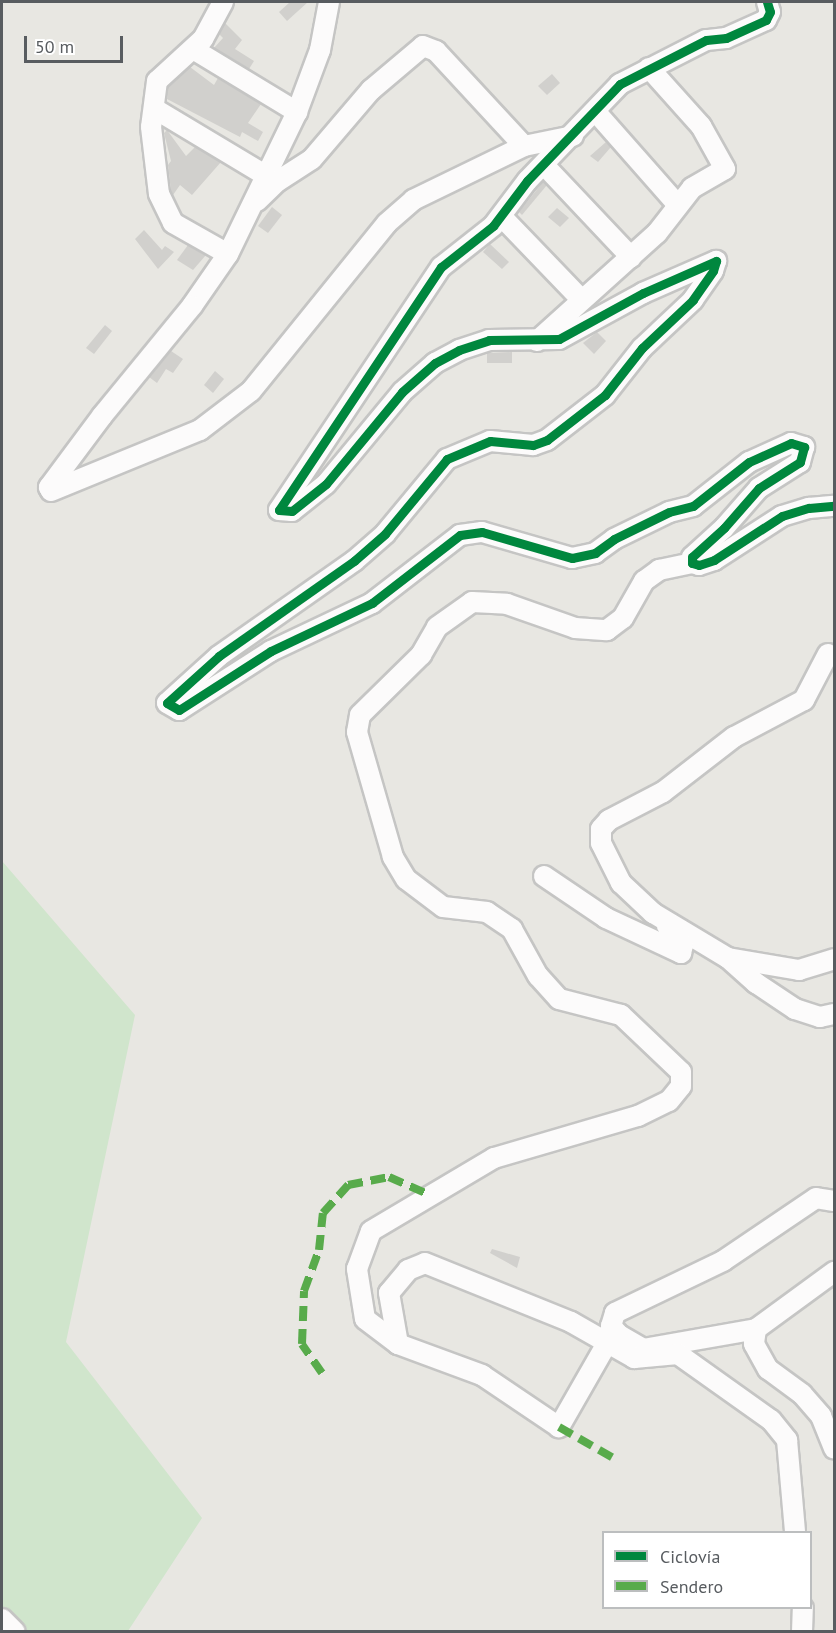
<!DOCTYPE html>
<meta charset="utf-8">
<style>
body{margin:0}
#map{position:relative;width:836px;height:1633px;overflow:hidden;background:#e8e7e2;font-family:"PT Sans",sans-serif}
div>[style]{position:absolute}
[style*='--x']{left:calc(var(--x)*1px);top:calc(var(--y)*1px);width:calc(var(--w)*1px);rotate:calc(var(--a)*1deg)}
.green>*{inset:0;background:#d0e5cc}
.building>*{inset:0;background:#d1d0cd}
.roads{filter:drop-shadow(2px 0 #c5c5c4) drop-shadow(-2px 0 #c5c5c4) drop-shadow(0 2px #c5c5c4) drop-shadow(0 -2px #c5c5c4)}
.minor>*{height:20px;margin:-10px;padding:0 10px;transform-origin:10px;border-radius:10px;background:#fcfbfb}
.quiet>*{height:8px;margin-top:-4px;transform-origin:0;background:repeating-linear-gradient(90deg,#58ab4b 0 15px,transparent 0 23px)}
.cycleway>*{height:9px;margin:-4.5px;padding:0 4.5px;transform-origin:4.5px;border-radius:4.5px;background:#00873e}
span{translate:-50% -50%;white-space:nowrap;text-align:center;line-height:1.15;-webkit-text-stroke:4.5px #fff;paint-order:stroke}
.frame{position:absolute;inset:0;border:3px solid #585c60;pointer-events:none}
.legend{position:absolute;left:602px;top:1531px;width:210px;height:78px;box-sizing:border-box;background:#fff;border:2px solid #bcbebf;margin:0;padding:8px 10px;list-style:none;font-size:18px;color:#585c60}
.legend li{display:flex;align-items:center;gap:12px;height:30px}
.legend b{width:30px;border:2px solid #bcbebf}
.scale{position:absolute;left:24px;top:36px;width:99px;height:27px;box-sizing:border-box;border:3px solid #585c60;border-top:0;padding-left:8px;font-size:18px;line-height:21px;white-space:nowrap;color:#585c60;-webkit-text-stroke:4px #fff;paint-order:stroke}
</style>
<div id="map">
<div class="green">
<div style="clip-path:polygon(2px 861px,135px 1015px,66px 1342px,202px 1518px,128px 1631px,2px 1631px)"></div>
</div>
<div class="building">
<div style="clip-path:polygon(290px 2px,308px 2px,287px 21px,279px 12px)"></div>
<div style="clip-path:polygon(225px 23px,242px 40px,235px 49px,254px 61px,249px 69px,214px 48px,223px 38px,219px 34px)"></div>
<div style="clip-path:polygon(190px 67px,214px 85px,218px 78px,261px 104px,248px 123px,263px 132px,258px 141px,242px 132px,240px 137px,167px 99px,168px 87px)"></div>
<div style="clip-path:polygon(552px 74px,560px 83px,547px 95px,538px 86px)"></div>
<div style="clip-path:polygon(167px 130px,186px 156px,195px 147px,221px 162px,192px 195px,180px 185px,173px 195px,171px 191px,168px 165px,171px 161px,164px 133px)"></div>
<div style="clip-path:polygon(606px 142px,611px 147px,598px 162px,590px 156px)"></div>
<div style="clip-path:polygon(543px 182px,547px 185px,522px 215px,519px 212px)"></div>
<div style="clip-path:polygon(272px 207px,282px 215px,268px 233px,258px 226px)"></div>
<div style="clip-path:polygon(557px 208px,569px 218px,560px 227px,548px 217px)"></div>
<div style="clip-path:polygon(144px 230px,162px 250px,165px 246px,174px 252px,158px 269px,135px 239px)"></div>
<div style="clip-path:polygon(490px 244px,509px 262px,502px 269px,483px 252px)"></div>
<div style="clip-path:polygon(188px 245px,206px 255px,193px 270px,177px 260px)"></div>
<div style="clip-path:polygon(105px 325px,112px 331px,94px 354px,86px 348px)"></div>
<div style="clip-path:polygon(597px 332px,606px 341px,594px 354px,583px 343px)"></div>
<div style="clip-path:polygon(171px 351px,183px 359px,173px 373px,166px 369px,157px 383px,149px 377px)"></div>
<div style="clip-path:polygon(512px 352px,512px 363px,487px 363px,487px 353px)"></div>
<div style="clip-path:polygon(215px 371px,224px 379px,213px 393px,204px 385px)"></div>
<div style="clip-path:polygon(492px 1249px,520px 1257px,517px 1268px,490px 1253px)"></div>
</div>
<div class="roads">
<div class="minor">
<div style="--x:223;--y:2;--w:42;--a:118.4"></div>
<div style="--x:203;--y:39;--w:62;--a:137.6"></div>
<div style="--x:157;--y:81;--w:46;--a:97.4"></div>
<div style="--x:151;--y:127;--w:67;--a:83.2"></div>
<div style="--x:159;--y:194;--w:32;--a:64"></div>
<div style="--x:173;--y:223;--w:63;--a:29.4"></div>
<div style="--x:329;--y:2;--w:49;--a:100.6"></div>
<div style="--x:320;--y:50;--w:66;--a:110.4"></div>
<div style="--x:297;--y:112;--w:158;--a:115.9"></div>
<div style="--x:228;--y:254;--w:63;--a:124.7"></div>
<div style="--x:192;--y:306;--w:142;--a:129.3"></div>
<div style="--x:102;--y:416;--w:89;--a:126.7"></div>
<div style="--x:49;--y:487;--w:4;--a:63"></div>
<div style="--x:51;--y:491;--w:161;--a:-22.3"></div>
<div style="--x:200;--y:430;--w:64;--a:-37.4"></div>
<div style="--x:251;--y:391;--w:216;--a:-51"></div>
<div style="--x:387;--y:223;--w:35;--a:-41"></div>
<div style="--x:413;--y:200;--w:123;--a:-25.9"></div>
<div style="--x:524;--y:146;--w:50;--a:-11.5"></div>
<div style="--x:767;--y:2;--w:10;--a:73"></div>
<div style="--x:770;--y:12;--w:9;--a:117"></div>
<div style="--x:766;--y:20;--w:44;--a:155.8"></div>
<div style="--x:726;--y:38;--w:20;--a:174"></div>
<div style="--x:706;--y:40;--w:97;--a:152.9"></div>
<div style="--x:620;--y:84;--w:134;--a:133.8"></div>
<div style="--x:527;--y:181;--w:56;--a:127.1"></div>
<div style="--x:493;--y:226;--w:66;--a:141.7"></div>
<div style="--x:441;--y:267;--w:292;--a:123.7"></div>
<div style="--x:279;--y:510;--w:13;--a:4"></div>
<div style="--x:292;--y:511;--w:43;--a:-38.5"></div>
<div style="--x:326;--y:484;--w:119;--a:-50.4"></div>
<div style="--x:402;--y:392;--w:44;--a:-41.3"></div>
<div style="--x:435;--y:363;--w:27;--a:-28"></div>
<div style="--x:459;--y:350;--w:32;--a:-18"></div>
<div style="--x:489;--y:340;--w:70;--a:-0.8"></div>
<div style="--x:559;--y:339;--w:96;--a:-28.7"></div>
<div style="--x:643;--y:293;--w:80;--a:-23.7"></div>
<div style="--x:716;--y:261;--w:10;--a:107"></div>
<div style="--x:713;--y:271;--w:35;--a:125"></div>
<div style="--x:693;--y:300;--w:70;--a:136.7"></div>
<div style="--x:642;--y:348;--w:60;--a:128.2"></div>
<div style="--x:605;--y:395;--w:73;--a:142.2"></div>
<div style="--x:547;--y:440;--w:15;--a:160"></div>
<div style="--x:533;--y:445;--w:43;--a:-174.7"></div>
<div style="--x:490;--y:441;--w:47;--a:157.3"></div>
<div style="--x:447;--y:459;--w:97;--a:129.6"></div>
<div style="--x:385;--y:534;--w:41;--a:138.9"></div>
<div style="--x:354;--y:561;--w:165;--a:144.9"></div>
<div style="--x:219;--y:656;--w:70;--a:137.9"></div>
<div style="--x:167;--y:703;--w:14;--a:30"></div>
<div style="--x:179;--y:710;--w:109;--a:-32.7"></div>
<div style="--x:271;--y:651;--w:112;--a:-25.4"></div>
<div style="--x:372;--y:603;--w:111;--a:-37.7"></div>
<div style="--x:460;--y:535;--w:22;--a:-8"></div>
<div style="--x:482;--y:532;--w:94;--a:16.1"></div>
<div style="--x:572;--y:558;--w:24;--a:-12"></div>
<div style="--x:595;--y:553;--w:24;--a:-36"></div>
<div style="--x:614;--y:539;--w:61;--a:-26.1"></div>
<div style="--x:669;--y:512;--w:25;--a:-14"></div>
<div style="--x:693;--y:506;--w:71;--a:-38.2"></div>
<div style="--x:749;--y:462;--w:46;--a:-24.3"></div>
<div style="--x:791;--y:443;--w:14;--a:17"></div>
<div style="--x:804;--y:447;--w:16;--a:105"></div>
<div style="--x:800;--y:462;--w:49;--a:147.6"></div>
<div style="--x:759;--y:488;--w:53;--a:131.2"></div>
<div style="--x:724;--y:528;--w:43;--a:137.8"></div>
<div style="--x:692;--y:557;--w:6;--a:90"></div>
<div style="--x:692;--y:563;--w:7;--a:16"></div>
<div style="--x:699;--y:565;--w:16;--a:-18"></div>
<div style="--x:714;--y:560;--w:81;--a:-32.9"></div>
<div style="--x:782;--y:516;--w:28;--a:-17"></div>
<div style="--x:809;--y:508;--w:25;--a:-5"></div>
<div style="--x:193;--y:49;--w:122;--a:31.2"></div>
<div style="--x:155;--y:109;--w:128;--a:31"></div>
<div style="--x:595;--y:111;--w:123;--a:48.6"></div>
<div style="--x:544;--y:165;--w:127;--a:46.6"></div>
<div style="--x:257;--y:201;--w:29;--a:-44"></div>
<div style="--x:278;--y:181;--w:40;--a:-32.9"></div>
<div style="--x:312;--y:159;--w:91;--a:-49.5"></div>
<div style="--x:371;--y:90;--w:68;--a:-40.2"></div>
<div style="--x:423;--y:46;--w:14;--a:21"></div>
<div style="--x:436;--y:51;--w:129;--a:47.2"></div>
<div style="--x:502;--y:217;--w:112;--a:46.1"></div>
<div style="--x:537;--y:341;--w:161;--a:-42"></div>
<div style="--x:657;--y:233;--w:57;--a:-52.1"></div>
<div style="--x:692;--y:188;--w:38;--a:-30"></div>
<div style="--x:725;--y:169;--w:49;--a:-119.2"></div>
<div style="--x:701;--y:126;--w:78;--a:-131.9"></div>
<div style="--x:828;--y:654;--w:52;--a:117.6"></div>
<div style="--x:804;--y:700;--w:79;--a:152.1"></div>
<div style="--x:734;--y:737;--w:90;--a:142.2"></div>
<div style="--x:663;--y:792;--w:61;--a:152.6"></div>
<div style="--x:609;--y:820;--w:12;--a:132"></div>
<div style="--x:601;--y:829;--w:14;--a:90"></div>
<div style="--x:601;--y:843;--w:45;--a:63.4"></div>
<div style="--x:621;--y:883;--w:44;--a:43.2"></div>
<div style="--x:653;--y:913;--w:87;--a:31"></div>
<div style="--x:728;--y:958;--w:38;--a:42"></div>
<div style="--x:756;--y:983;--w:47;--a:33.7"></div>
<div style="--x:795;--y:1009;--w:26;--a:18"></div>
<div style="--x:820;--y:1017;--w:14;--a:-12"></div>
<div style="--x:544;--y:876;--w:75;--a:34.1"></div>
<div style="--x:606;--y:918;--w:83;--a:25"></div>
<div style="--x:681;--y:953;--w:8;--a:-76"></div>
<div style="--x:683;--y:945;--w:25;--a:-130"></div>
<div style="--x:728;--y:958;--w:72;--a:9.6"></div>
<div style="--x:799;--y:970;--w:37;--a:-17"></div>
<div style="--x:834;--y:1201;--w:18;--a:-171"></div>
<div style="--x:816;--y:1198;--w:112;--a:145.9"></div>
<div style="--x:723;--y:1261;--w:120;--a:154.3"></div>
<div style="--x:615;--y:1313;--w:14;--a:107"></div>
<div style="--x:611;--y:1326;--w:12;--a:48"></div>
<div style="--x:619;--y:1335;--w:28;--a:30"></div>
<div style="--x:643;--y:1349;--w:115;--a:-10"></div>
<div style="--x:756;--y:1329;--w:97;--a:-36.2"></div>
<div style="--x:756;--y:1329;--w:15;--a:98"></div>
<div style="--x:754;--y:1344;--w:29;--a:61"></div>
<div style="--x:768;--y:1369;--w:42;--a:36.3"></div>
<div style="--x:802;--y:1394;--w:29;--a:49"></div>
<div style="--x:821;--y:1416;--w:35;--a:68"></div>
<div style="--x:398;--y:1344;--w:41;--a:-142.9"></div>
<div style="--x:365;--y:1319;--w:51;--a:-99.1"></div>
<div style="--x:357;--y:1269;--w:40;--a:-69.8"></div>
<div style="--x:371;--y:1231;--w:143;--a:-30.7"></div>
<div style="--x:494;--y:1158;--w:150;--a:-16.3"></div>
<div style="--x:638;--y:1116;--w:34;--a:-26"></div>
<div style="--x:669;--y:1101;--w:19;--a:-51"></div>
<div style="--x:681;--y:1086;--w:14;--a:-90"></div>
<div style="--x:681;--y:1072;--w:83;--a:-136.5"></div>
<div style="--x:621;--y:1015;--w:64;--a:-165.5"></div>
<div style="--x:559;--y:999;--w:31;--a:-132"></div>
<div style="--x:538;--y:976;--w:54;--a:-119"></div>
<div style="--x:512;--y:929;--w:30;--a:-146"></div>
<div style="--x:487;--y:912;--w:44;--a:-173.5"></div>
<div style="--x:443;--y:907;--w:46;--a:-142.9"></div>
<div style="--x:406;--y:879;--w:26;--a:-121"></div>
<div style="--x:393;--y:857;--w:130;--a:-106.1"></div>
<div style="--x:357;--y:732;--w:17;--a:-80"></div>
<div style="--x:360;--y:715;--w:86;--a:-44.5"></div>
<div style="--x:421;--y:655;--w:32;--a:-60"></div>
<div style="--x:437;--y:627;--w:43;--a:-35.5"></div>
<div style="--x:472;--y:602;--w:35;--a:3"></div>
<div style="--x:507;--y:604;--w:72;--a:19.4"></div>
<div style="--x:575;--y:628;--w:32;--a:4"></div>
<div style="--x:607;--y:630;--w:20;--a:-37"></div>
<div style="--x:623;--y:618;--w:43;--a:-60.4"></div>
<div style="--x:644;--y:581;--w:19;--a:-36"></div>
<div style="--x:659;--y:570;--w:34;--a:-12"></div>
<div style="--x:606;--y:1345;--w:95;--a:119.8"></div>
<div style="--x:559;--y:1427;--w:93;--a:-146"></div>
<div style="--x:482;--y:1375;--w:90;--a:-159.7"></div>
<div style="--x:398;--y:1344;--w:52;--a:-100"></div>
<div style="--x:389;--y:1293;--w:30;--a:-50"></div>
<div style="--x:408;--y:1270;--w:18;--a:-22"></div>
<div style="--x:425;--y:1263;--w:157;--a:22"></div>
<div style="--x:571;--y:1322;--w:73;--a:29.7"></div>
<div style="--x:634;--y:1358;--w:44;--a:-5.2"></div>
<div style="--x:678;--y:1354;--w:114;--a:35.4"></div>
<div style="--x:771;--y:1420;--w:26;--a:51"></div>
<div style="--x:787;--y:1440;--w:92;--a:85"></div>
<div style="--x:2;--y:1619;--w:18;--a:45"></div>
<div style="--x:802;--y:1632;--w:24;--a:-88"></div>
</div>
</div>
<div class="quiet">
<div style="--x:322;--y:1373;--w:35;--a:-125"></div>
<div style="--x:302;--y:1344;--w:53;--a:-87.8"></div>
<div style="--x:304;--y:1291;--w:44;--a:-69.9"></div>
<div style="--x:319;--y:1250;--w:37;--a:-84"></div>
<div style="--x:323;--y:1213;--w:38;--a:-48"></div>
<div style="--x:348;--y:1185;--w:42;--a:-11"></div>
<div style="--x:389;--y:1177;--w:45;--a:23.7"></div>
<div style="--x:559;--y:1427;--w:64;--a:29.7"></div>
</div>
<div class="cycleway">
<div style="--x:767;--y:2;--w:10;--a:73"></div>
<div style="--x:770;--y:12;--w:9;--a:117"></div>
<div style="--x:766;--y:20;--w:44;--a:155.8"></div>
<div style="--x:726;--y:38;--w:20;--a:174"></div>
<div style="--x:706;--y:40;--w:97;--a:152.9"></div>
<div style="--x:620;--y:84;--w:134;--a:133.8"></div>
<div style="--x:527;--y:181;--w:56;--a:127.1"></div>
<div style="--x:493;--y:226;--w:66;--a:141.7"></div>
<div style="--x:441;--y:267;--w:292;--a:123.7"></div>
<div style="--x:279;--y:510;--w:13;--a:4"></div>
<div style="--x:292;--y:511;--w:43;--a:-38.5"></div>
<div style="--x:326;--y:484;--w:119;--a:-50.4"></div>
<div style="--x:402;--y:392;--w:44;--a:-41.3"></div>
<div style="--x:435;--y:363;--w:27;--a:-28"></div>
<div style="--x:459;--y:350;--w:32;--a:-18"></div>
<div style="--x:489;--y:340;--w:70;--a:-0.8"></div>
<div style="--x:559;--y:339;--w:96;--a:-28.7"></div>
<div style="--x:643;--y:293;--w:80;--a:-23.7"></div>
<div style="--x:716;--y:261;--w:10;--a:107"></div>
<div style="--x:713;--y:271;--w:35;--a:125"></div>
<div style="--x:693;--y:300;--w:70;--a:136.7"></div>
<div style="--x:642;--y:348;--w:60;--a:128.2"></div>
<div style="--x:605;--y:395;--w:73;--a:142.2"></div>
<div style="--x:547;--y:440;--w:15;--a:160"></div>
<div style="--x:533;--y:445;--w:43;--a:-174.7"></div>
<div style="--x:490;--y:441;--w:47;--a:157.3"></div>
<div style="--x:447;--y:459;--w:97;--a:129.6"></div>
<div style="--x:385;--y:534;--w:41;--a:138.9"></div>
<div style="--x:354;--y:561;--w:165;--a:144.9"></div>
<div style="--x:219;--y:656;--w:70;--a:137.9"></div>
<div style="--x:167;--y:703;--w:14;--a:30"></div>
<div style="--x:179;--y:710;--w:109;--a:-32.7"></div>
<div style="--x:271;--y:651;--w:112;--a:-25.4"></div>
<div style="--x:372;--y:603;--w:111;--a:-37.7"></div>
<div style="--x:460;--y:535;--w:22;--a:-8"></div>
<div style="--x:482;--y:532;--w:94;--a:16.1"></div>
<div style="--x:572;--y:558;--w:24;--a:-12"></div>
<div style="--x:595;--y:553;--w:24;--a:-36"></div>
<div style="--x:614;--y:539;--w:61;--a:-26.1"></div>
<div style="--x:669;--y:512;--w:25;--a:-14"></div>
<div style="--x:693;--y:506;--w:71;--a:-38.2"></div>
<div style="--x:749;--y:462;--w:46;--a:-24.3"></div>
<div style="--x:791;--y:443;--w:14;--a:17"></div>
<div style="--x:804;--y:447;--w:16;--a:105"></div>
<div style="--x:800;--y:462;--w:49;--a:147.6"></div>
<div style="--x:759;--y:488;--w:53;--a:131.2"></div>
<div style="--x:724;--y:528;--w:43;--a:137.8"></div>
<div style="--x:692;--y:557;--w:6;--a:90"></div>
<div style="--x:692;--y:563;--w:7;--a:16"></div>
<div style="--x:699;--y:565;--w:16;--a:-18"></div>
<div style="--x:714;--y:560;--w:81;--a:-32.9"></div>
<div style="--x:782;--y:516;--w:28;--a:-17"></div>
<div style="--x:809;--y:508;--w:25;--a:-5"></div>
</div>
<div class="frame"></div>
<ul class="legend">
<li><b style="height:8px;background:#00873e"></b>Ciclovía</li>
<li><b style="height:8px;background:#58ab4b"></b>Sendero</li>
</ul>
<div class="scale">50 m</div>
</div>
